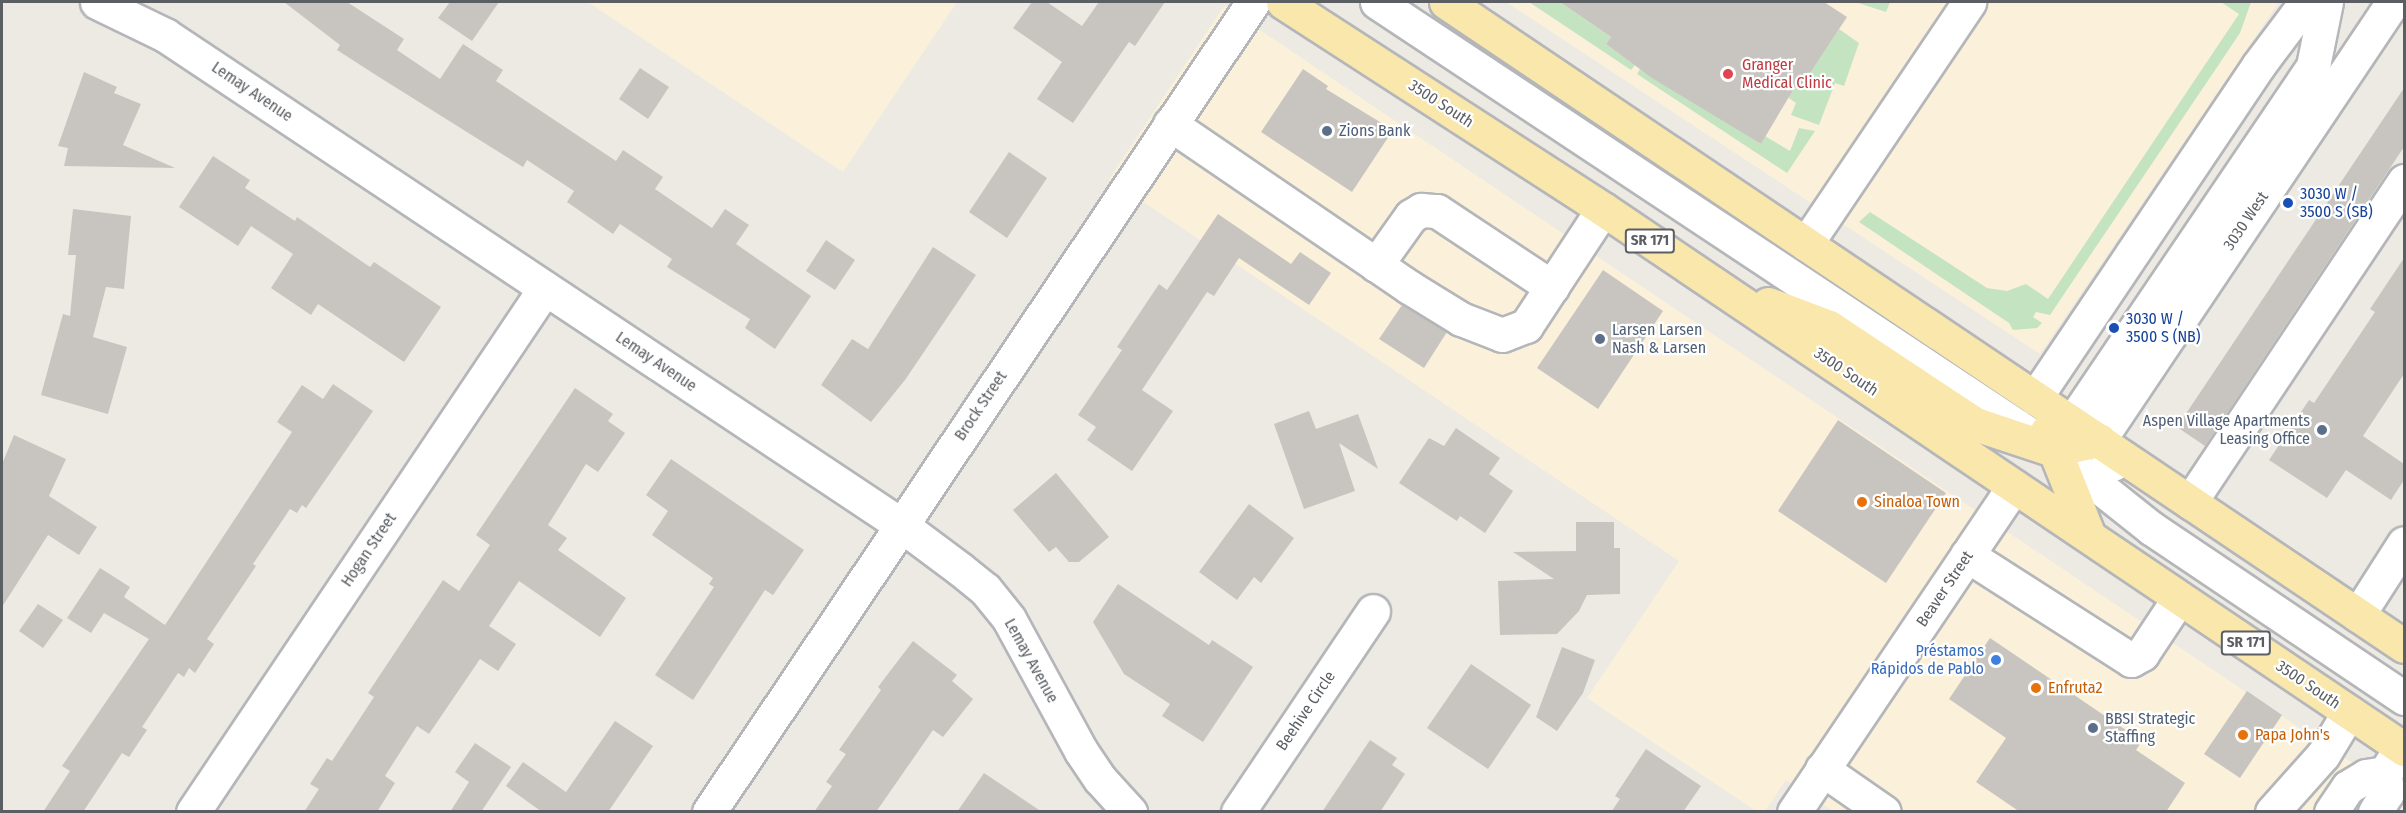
<!DOCTYPE html>
<meta charset="utf-8">
<style>
body{margin:0}
#map{position:relative;width:2406px;height:813px;overflow:hidden;background:#edeae3;font-family:"Fira Sans Condensed",sans-serif}
div>[style]{position:absolute}
[style*='--x']{left:calc(var(--x)*1px);top:calc(var(--y)*1px);width:calc(var(--w)*1px);rotate:calc(var(--a)*1deg)}
.commercial>*{inset:0;background:#fbf1da}
.green>*{inset:0;background:#c4e3c1}
.building>*{inset:0;background:#c8c5c0}
.roads{filter:drop-shadow(2px 0 #b4b6b9) drop-shadow(-2px 0 #b4b6b9) drop-shadow(0 2px #b4b6b9) drop-shadow(0 -2px #b4b6b9)}
.minor>*{height:33px;margin:-16.5px;padding:0 16.5px;transform-origin:16.5px;border-radius:16.5px;background:#fff}
.major>*{height:33px;margin:-16.5px;padding:0 16.5px;transform-origin:16.5px;border-radius:16.5px;background:#f9e7ac}
.dots>*{width:16px;height:16px;translate:-50% -50%;box-sizing:border-box;border:3px solid #fff;border-radius:50%}
span{translate:-50% -50%;white-space:nowrap;text-align:center;line-height:1.15;-webkit-text-stroke:4.5px #fff;paint-order:stroke}
.shield-label span{padding:2px 4px;background:#fff;border:2px solid;border-radius:4px;-webkit-text-stroke-width:0}
.shield-label{font-size:15px;color:#5b5f63;font-weight:700}
.health-label{font-size:16px;color:#be3a42}
.left{translate:0 -50%;text-align:left}
.street-label{font-size:16px;color:#5b5f63}
.service-label{font-size:16px;color:#4e5e75}
.right{translate:-100% -50%;text-align:right}
.transit-label{font-size:16px;color:#164399}
.food-label{font-size:16px;color:#c56008}
.shop-label{font-size:16px;color:#366cbe}
.frame{position:absolute;inset:0;border:3px solid #5b5f63;pointer-events:none}
</style>
<div id="map">
<div class="commercial">
<div style="clip-path:polygon(588px 2px,957px 2px,843px 172px)"></div>
<div style="clip-path:polygon(1506px 2px,2279px 2px,2040px 354px)"></div>
<div style="clip-path:polygon(1224px 6px,2404px 798px,2404px 811px,1833px 811px,1786px 780px,1765px 811px,1756px 811px,1587px 698px,1679px 561px,1109px 179px)"></div>
</div>
<div class="green">
<div style="clip-path:polygon(1529px 2px,1560px 2px,1611px 37px,1606px 44px,1635px 65px,1631px 70px)"></div>
<div style="clip-path:polygon(1855px 2px,1890px 2px,1886px 12px)"></div>
<div style="clip-path:polygon(2221px 2px,2251px 2px,2240px 33px,2050px 315px,2036px 312px,2033px 317px,2042px 323px,2037px 328px,2013px 330px,2009px 323px,1859px 222px,1870px 212px,1987px 288px,2007px 291px,2026px 284px,2048px 299px,2239px 14px)"></div>
<div style="clip-path:polygon(1839px 29px,1859px 43px,1844px 86px,1835px 83px,1819px 125px,1791px 115px,1796px 103px,1786px 96px,1794px 84px,1802px 84px)"></div>
<div style="clip-path:polygon(1640px 69px,1761px 144px,1765px 136px,1790px 151px,1799px 128px,1815px 131px,1787px 173px,1637px 74px)"></div>
</div>
<div class="building">
<div style="clip-path:polygon(284px 2px,347px 2px,404px 39px,397px 50px,440px 79px,463px 44px,503px 70px,496px 81px,616px 161px,623px 150px,663px 177px,655px 189px,712px 228px,725px 209px,749px 225px,736px 244px,811px 296px,775px 349px,745px 328px,750px 319px,667px 267px,672px 259px,620px 224px,613px 234px,567px 202px,574px 191px,527px 160px,523px 167px,379px 77px,337px 50px,340px 45px)"></div>
<div style="clip-path:polygon(450px 2px,499px 2px,472px 41px,438px 18px)"></div>
<div style="clip-path:polygon(1032px 2px,1047px 2px,1082px 26px,1099px 2px,1165px 2px,1135px 46px,1129px 42px,1073px 123px,1037px 99px,1062px 62px,1013px 28px)"></div>
<div style="clip-path:polygon(1560px 2px,1824px 2px,1847px 17px,1802px 85px,1796px 85px,1761px 144px,1652px 78px,1606px 44px,1611px 37px)"></div>
<div style="clip-path:polygon(640px 68px,669px 87px,648px 119px,619px 99px)"></div>
<div style="clip-path:polygon(1303px 69px,1328px 86px,1326px 89px,1393px 130px,1352px 192px,1261px 132px)"></div>
<div style="clip-path:polygon(84px 72px,117px 87px,114px 93px,141px 104px,123px 145px,175px 168px,64px 166px,68px 148px,58px 146px)"></div>
<div style="clip-path:polygon(2404px 88px,2404px 147px,2205px 446px,2177px 427px)"></div>
<div style="clip-path:polygon(1009px 152px,1047px 178px,1007px 238px,969px 212px)"></div>
<div style="clip-path:polygon(213px 156px,250px 180px,245px 188px,295px 221px,297px 217px,370px 267px,374px 262px,441px 307px,404px 362px,318px 304px,311px 315px,271px 288px,293px 254px,251px 226px,238px 246px,179px 207px)"></div>
<div style="clip-path:polygon(73px 209px,131px 216px,124px 289px,106px 287px,93px 337px,127px 347px,108px 414px,41px 395px,63px 314px,70px 316px,76px 255px,68px 255px)"></div>
<div style="clip-path:polygon(1218px 214px,1291px 264px,1300px 252px,1331px 273px,1309px 305px,1239px 258px,1214px 296px,1207px 292px,1142px 390px,1173px 411px,1132px 471px,1087px 440px,1096px 427px,1078px 415px,1122px 350px,1117px 347px,1159px 284px,1167px 290px)"></div>
<div style="clip-path:polygon(826px 240px,855px 260px,835px 290px,806px 271px)"></div>
<div style="clip-path:polygon(933px 247px,976px 275px,905px 380px,871px 422px,821px 385px,852px 339px,868px 349px)"></div>
<div style="clip-path:polygon(2404px 258px,2404px 374px,2363px 436px,2404px 464px,2404px 480px,2391px 500px,2346px 470px,2327px 498px,2269px 460px,2309px 400px,2314px 403px,2375px 312px,2370px 309px)"></div>
<div style="clip-path:polygon(1603px 270px,1663px 311px,1598px 409px,1537px 368px)"></div>
<div style="clip-path:polygon(1402px 305px,1447px 332px,1424px 368px,1379px 339px)"></div>
<div style="clip-path:polygon(333px 384px,373px 411px,306px 508px,302px 505px,297px 513px,290px 509px,253px 564px,256px 566px,207px 639px,214px 644px,195px 673px,189px 668px,184px 677px,178px 673px,142px 727px,147px 730px,129px 757px,122px 753px,83px 812px,43px 812px,70px 771px,62px 766px,149px 639px,104px 613px,91px 633px,67px 618px,100px 568px,130px 587px,124px 597px,165px 625px,292px 432px,277px 422px,302px 385px,323px 399px)"></div>
<div style="clip-path:polygon(575px 388px,613px 414px,608px 421px,625px 433px,598px 472px,586px 464px,548px 525px,567px 538px,558px 550px,626px 598px,600px 637px,519px 581px,489px 626px,516px 644px,498px 671px,480px 659px,429px 734px,417px 726px,385px 776px,395px 783px,377px 812px,304px 812px,319px 789px,310px 784px,327px 758px,332px 761px,374px 697px,368px 693px,443px 580px,459px 591px,490px 545px,476px 535px)"></div>
<div style="clip-path:polygon(1309px 411px,1316px 429px,1358px 414px,1378px 469px,1339px 443px,1355px 491px,1304px 509px,1274px 424px)"></div>
<div style="clip-path:polygon(1838px 420px,1946px 493px,1886px 583px,1778px 511px)"></div>
<div style="clip-path:polygon(1456px 428px,1500px 458px,1489px 474px,1513px 491px,1485px 533px,1460px 516px,1457px 521px,1399px 483px,1429px 438px,1444px 446px)"></div>
<div style="clip-path:polygon(14px 435px,66px 459px,49px 496px,97px 527px,79px 555px,48px 535px,2px 607px,2px 464px)"></div>
<div style="clip-path:polygon(671px 459px,804px 550px,773px 595px,765px 590px,693px 700px,655px 675px,714px 587px,709px 584px,713px 578px,652px 535px,668px 511px,646px 495px)"></div>
<div style="clip-path:polygon(1056px 473px,1109px 537px,1079px 562px,1069px 562px,1056px 547px,1049px 552px,1013px 510px)"></div>
<div style="clip-path:polygon(1249px 504px,1294px 538px,1261px 583px,1254px 577px,1237px 600px,1199px 572px)"></div>
<div style="clip-path:polygon(1576px 522px,1614px 522px,1614px 548px,1620px 548px,1620px 594px,1587px 595px,1579px 611px,1557px 634px,1500px 635px,1498px 581px,1554px 579px,1513px 552px,1576px 551px)"></div>
<div style="clip-path:polygon(1118px 584px,1209px 645px,1212px 640px,1253px 667px,1203px 742px,1162px 716px,1170px 704px,1124px 674px,1093px 622px)"></div>
<div style="clip-path:polygon(38px 604px,63px 620px,43px 648px,19px 631px)"></div>
<div style="clip-path:polygon(1990px 638px,2142px 741px,2136px 750px,2185px 783px,2166px 812px,2020px 812px,1976px 782px,2006px 738px,1949px 699px)"></div>
<div style="clip-path:polygon(913px 641px,957px 675px,952px 681px,973px 699px,943px 737px,933px 730px,876px 812px,814px 812px,832px 786px,826px 782px,846px 754px,839px 750px,881px 690px,878px 687px)"></div>
<div style="clip-path:polygon(1562px 647px,1595px 660px,1583px 693px,1557px 731px,1536px 717px)"></div>
<div style="clip-path:polygon(1471px 664px,1531px 705px,1488px 769px,1427px 728px)"></div>
<div style="clip-path:polygon(2247px 691px,2282px 715px,2240px 778px,2204px 754px)"></div>
<div style="clip-path:polygon(615px 721px,653px 746px,608px 812px,542px 812px,506px 786px,523px 762px,566px 792px)"></div>
<div style="clip-path:polygon(1370px 740px,1397px 758px,1392px 765px,1405px 774px,1380px 812px,1322px 812px)"></div>
<div style="clip-path:polygon(475px 743px,511px 767px,481px 812px,450px 812px,469px 782px,455px 772px)"></div>
<div style="clip-path:polygon(1646px 749px,1701px 786px,1683px 812px,1611px 812px,1620px 799px,1615px 796px)"></div>
<div style="clip-path:polygon(984px 773px,1042px 812px,957px 812px)"></div>
</div>
<div class="roads">
<div class="minor">
<div style="--x:97;--y:2;--w:76;--a:25.9"></div>
<div style="--x:165;--y:35;--w:884;--a:33.65"></div>
<div style="--x:901;--y:525;--w:74;--a:36.7"></div>
<div style="--x:960;--y:569;--w:32;--a:39"></div>
<div style="--x:985;--y:589;--w:38;--a:51"></div>
<div style="--x:1009;--y:619;--w:150;--a:61.4"></div>
<div style="--x:1081;--y:751;--w:34;--a:56"></div>
<div style="--x:1100;--y:779;--w:45;--a:47.7"></div>
<div style="--x:1377;--y:2;--w:811;--a:33.53"></div>
<div style="--x:2053;--y:450;--w:125;--a:38.5"></div>
<div style="--x:2151;--y:528;--w:305;--a:33.9"></div>
<div style="--x:1170;--y:124;--w:289;--a:34.3"></div>
<div style="--x:1409;--y:287;--w:61;--a:31.6"></div>
<div style="--x:1461;--y:319;--w:44;--a:21.3"></div>
<div style="--x:1502;--y:335;--w:26;--a:-21"></div>
<div style="--x:1526;--y:326;--w:140;--a:-56.7"></div>
<div style="--x:1806;--y:244;--w:292;--a:-56"></div>
<div style="--x:1376;--y:265;--w:60;--a:-54.5"></div>
<div style="--x:1411;--y:216;--w:12;--a:-31"></div>
<div style="--x:1421;--y:210;--w:16;--a:4"></div>
<div style="--x:1437;--y:211;--w:138;--a:33.5"></div>
<div style="--x:2035;--y:398;--w:400;--a:-56.1"></div>
<div style="--x:2258;--y:66;--w:80;--a:-53.1"></div>
<div style="--x:2056;--y:446;--w:459;--a:-55.9"></div>
<div style="--x:2313;--y:66;--w:65;--a:-78.5"></div>
<div style="--x:2113;--y:464;--w:28;--a:-120"></div>
<div style="--x:2099;--y:440;--w:528;--a:-56.13"></div>
<div style="--x:2190;--y:502;--w:386;--a:-56.3"></div>
<div style="--x:1967;--y:555;--w:195;--a:32.6"></div>
<div style="--x:2131;--y:660;--w:13;--a:-29"></div>
<div style="--x:2142;--y:654;--w:67;--a:-56.5"></div>
<div style="--x:2358;--y:615;--w:85;--a:-57.4"></div>
<div style="--x:1822;--y:769;--w:75;--a:34.7"></div>
<div style="--x:193;--y:812;--w:631;--a:-56.11"></div>
<div style="--x:709;--y:812;--w:976;--a:-56.11"></div>
<div style="--x:1238;--y:812;--w:242;--a:-56.1"></div>
<div style="--x:1794;--y:812;--w:393;--a:-56"></div>
<div style="--x:2272;--y:812;--w:76;--a:-48.2"></div>
<div style="--x:2323;--y:755;--w:50;--a:-58.8"></div>
<div style="--x:2331;--y:812;--w:30;--a:-56"></div>
<div style="--x:2348;--y:787;--w:21;--a:-31"></div>
<div style="--x:2366;--y:776;--w:19;--a:-9"></div>
<div style="--x:2375;--y:812;--w:22;--a:-58"></div>
<div style="--x:2387;--y:793;--w:20;--a:-96"></div>
<div style="--x:2385;--y:773;--w:31;--a:-58"></div>
</div>
<div class="major">
<div style="--x:1283;--y:2;--w:381;--a:32.9"></div>
<div style="--x:1603;--y:209;--w:966;--a:33.99"></div>
<div style="--x:1446;--y:2;--w:1154;--a:33.91"></div>
<div style="--x:1768;--y:304;--w:65;--a:20.7"></div>
<div style="--x:1829;--y:327;--w:175;--a:33.6"></div>
<div style="--x:1975;--y:424;--w:82;--a:18.4"></div>
<div style="--x:2053;--y:450;--w:47;--a:-12.3"></div>
<div style="--x:2047;--y:431;--w:113;--a:68.2"></div>
</div>
</div>
<div class="dots">
<div style="left:1728px;top:74px;background:#e0444e"></div>
<div style="left:1327px;top:131px;background:#5c6f8a"></div>
<div style="left:2288px;top:203px;background:#1a4fb4"></div>
<div style="left:2114px;top:328px;background:#1a4fb4"></div>
<div style="left:1600px;top:339px;background:#5c6f8a"></div>
<div style="left:2322px;top:430px;background:#5c6f8a"></div>
<div style="left:1862px;top:502px;background:#e8710a"></div>
<div style="left:1996px;top:660px;background:#3f7fe0"></div>
<div style="left:2036px;top:688px;background:#e8710a"></div>
<div style="left:2093px;top:728px;background:#5c6f8a"></div>
<div style="left:2243px;top:735px;background:#e8710a"></div>
</div>
<div class="shield-label">
<span style="left:1650px;top:241px">SR 171</span>
<span style="left:2246px;top:643px">SR 171</span>
</div>
<div class="health-label">
<span class="left" style="left:1742px;top:74px">Granger<br>Medical Clinic</span>
</div>
<div class="street-label">
<span style="left:252px;top:92px;rotate:34deg">Lemay Avenue</span>
<span style="left:1441px;top:104px;rotate:33deg">3500 South</span>
<span style="left:2246px;top:221px;rotate:-56deg">3030 West</span>
<span style="left:656px;top:362px;rotate:34deg">Lemay Avenue</span>
<span style="left:1846px;top:372px;rotate:34deg">3500 South</span>
<span style="left:981px;top:406px;rotate:-56deg">Brock Street</span>
<span style="left:369px;top:550px;rotate:-56deg">Hogan Street</span>
<span style="left:1945px;top:589px;rotate:-56deg">Beaver Street</span>
<span style="left:1031px;top:661px;rotate:61deg">Lemay Avenue</span>
<span style="left:2308px;top:685px;rotate:34deg">3500 South</span>
<span style="left:1306px;top:711px;rotate:-56deg">Beehive Circle</span>
</div>
<div class="service-label">
<span class="left" style="left:1339px;top:131px">Zions Bank</span>
<span class="left" style="left:1612px;top:339px">Larsen Larsen<br>Nash &amp; Larsen</span>
<span class="right" style="left:2310px;top:430px">Aspen Village Apartments<br>Leasing Office</span>
<span class="left" style="left:2105px;top:728px">BBSI Strategic<br>Staffing</span>
</div>
<div class="transit-label">
<span class="left" style="left:2300px;top:203px">3030 W /<br>3500 S (SB)</span>
<span class="left" style="left:2126px;top:328px">3030 W /<br>3500 S (NB)</span>
</div>
<div class="food-label">
<span class="left" style="left:1874px;top:502px">Sinaloa Town</span>
<span class="left" style="left:2048px;top:688px">Enfruta2</span>
<span class="left" style="left:2255px;top:735px">Papa John's</span>
</div>
<div class="shop-label">
<span class="right" style="left:1984px;top:660px">Préstamos<br>Rápidos de Pablo</span>
</div>
<div class="frame"></div>
</div>
